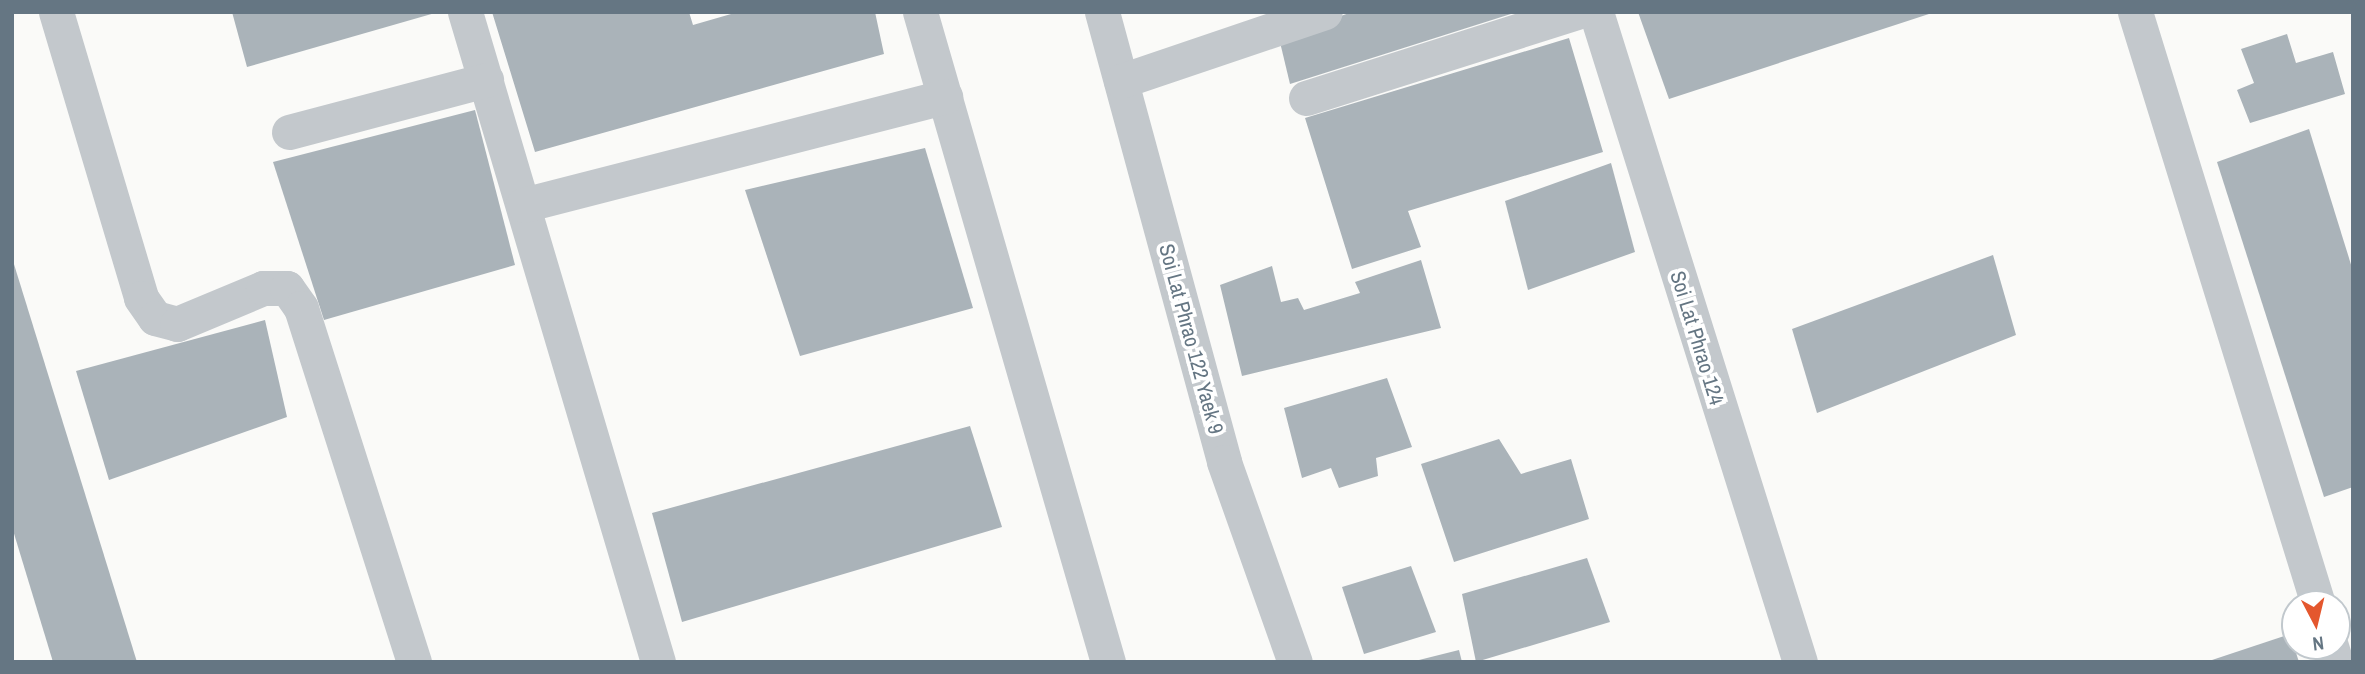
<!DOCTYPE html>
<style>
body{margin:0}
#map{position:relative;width:2365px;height:674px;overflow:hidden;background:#fafaf8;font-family:"Archivo Narrow",sans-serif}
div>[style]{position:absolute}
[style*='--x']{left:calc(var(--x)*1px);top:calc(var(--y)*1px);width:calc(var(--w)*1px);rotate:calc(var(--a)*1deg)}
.building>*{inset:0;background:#aab3b9}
.street>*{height:35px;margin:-17.5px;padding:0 17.5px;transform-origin:17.5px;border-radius:17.5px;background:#c3c8cc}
span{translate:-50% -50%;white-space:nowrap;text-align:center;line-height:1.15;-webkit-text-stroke:7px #fff;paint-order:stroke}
.street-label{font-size:21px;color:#657683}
.frame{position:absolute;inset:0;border:14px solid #657683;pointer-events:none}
.north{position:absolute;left:2281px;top:590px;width:70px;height:70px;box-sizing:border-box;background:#fff;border:2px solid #c1c8cd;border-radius:50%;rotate:173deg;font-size:19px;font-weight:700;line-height:28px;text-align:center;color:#657683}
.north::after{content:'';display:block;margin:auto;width:24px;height:32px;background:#e4572e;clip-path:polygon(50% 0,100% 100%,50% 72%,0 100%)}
</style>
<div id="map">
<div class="building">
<div style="clip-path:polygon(232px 12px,435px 12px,435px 13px,247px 67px)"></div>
<div style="clip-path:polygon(492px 12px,689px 12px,693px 25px,738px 12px,875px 12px,884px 54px,535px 152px)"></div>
<div style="clip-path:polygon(1352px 12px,1514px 12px,1514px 13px,1290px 84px,1279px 38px)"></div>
<div style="clip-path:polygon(1638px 12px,1932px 12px,1932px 13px,1669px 99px)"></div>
<div style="clip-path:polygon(2287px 34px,2296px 63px,2333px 52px,2345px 94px,2250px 123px,2237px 90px,2254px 83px,2241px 49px)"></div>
<div style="clip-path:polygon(1569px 38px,1603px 152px,1408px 211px,1421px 247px,1352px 269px,1305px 118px)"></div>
<div style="clip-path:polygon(475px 110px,515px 265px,324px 320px,273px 162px)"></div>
<div style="clip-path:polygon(2309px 129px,2353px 271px,2353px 487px,2324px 497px,2217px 162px)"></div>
<div style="clip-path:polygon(925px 148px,973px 308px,800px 356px,745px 190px)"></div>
<div style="clip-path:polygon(1611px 163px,1635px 252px,1528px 290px,1505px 201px)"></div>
<div style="clip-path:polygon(1993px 255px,2016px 335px,1817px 413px,1792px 329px)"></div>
<div style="clip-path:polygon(1421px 260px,1441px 328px,1242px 376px,1220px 285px,1272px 266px,1281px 302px,1298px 298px,1304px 310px,1360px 293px,1355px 282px)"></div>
<div style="clip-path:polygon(12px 261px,13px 261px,137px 662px,53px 662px,12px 527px)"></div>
<div style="clip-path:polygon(265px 320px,287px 417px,109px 480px,76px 371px)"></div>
<div style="clip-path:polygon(1387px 378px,1412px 447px,1376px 458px,1378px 476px,1339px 488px,1331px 468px,1302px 478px,1284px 408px)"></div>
<div style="clip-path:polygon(970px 426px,1002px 527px,682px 622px,652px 513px)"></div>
<div style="clip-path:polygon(1499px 439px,1521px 474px,1571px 459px,1589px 519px,1454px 562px,1421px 464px)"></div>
<div style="clip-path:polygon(1587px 558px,1610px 622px,1476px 662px,1462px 594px)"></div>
<div style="clip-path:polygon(1411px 566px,1436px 632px,1364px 654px,1342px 587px)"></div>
<div style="clip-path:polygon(2290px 634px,2299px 662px,2210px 662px,2209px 661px)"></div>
<div style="clip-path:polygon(1459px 650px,1462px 662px,1416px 662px,1415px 661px)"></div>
</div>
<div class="street">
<div style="--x:56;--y:12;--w:298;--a:73.4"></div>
<div style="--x:141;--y:298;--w:24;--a:55"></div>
<div style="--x:155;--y:318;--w:23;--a:15"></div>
<div style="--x:177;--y:324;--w:93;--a:-22.7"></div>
<div style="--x:263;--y:288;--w:24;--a:0"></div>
<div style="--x:287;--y:288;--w:24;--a:55"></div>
<div style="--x:301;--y:308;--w:372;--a:72.3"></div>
<div style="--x:465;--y:12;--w:678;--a:73.46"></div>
<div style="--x:920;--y:12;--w:677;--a:73.87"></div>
<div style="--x:1102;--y:12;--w:466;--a:74.8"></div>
<div style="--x:1224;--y:462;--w:212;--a:70.5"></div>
<div style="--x:1596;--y:12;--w:681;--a:72.58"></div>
<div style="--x:2135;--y:12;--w:620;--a:72.82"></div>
<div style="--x:1121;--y:81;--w:215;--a:-18.7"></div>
<div style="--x:1306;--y:98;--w:284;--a:-17.6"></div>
<div style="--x:289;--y:132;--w:204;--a:-14.8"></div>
<div style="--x:523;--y:205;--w:436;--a:-14.4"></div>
<div style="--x:2331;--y:646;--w:17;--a:73"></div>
</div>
<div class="street-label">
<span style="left:1697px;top:338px;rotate:73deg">Soi Lat Phrao 124</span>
<span style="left:1191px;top:339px;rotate:75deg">Soi Lat Phrao 122 Yaek 9</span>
</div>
<div class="frame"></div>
<div class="north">N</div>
</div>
